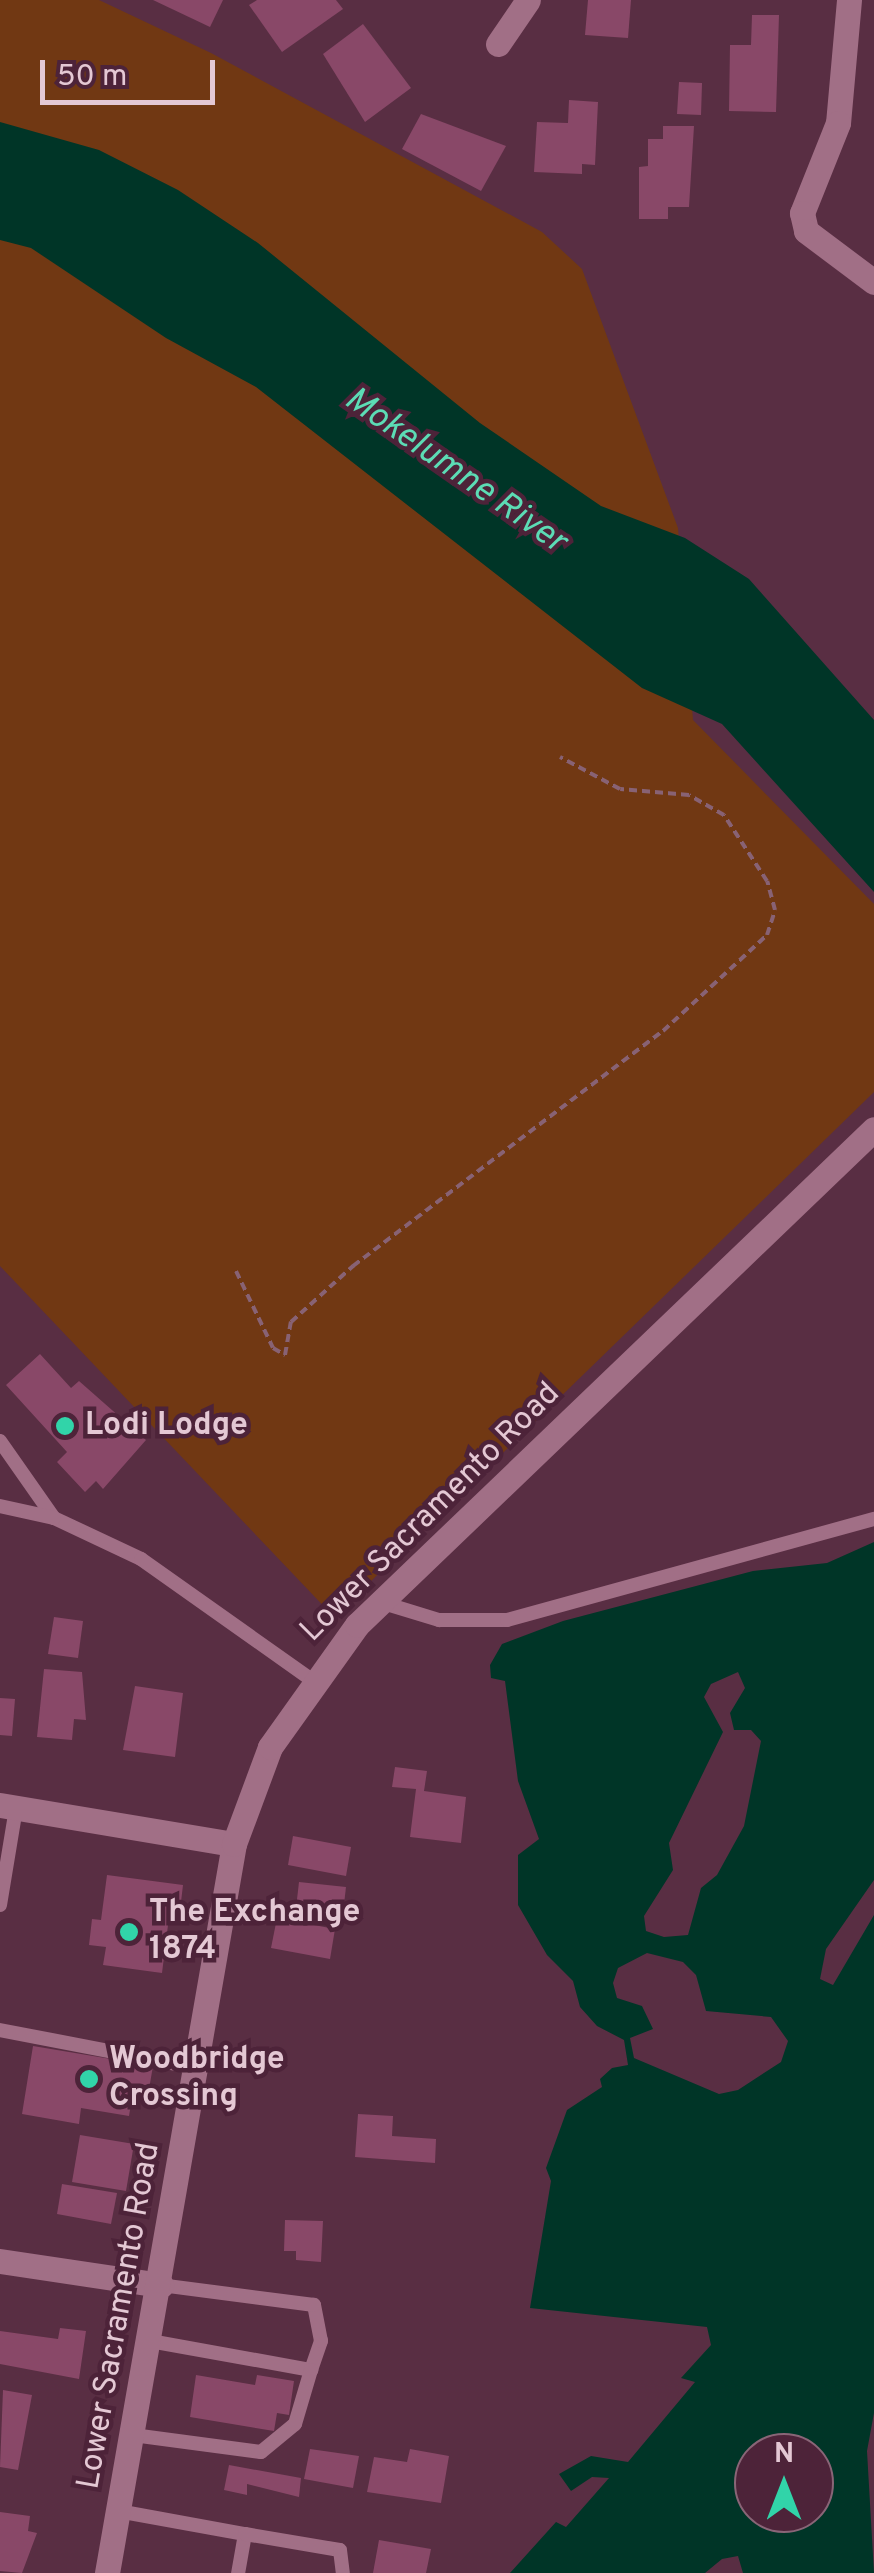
<!DOCTYPE html>
<style>
body{margin:0}
#map{position:relative;width:874px;height:2573px;overflow:hidden;background:#592e43;font-family:Overpass,sans-serif}
div>[style]{position:absolute}
[style*='--x']{left:calc(var(--x)*1px);top:calc(var(--y)*1px);width:calc(var(--w)*1px);rotate:calc(var(--a)*1deg)}
.green>*{inset:0;background:#713813}
.water>*{inset:0;background:#003527}
.building>*{inset:0;background:#894868}
.path>*{height:4px;margin-top:-2px;transform-origin:0;background:repeating-linear-gradient(90deg,#886274 0 8px,transparent 0 13px)}
.lane>*{height:14px;margin:-7px;padding:0 7px;transform-origin:7px;border-radius:7px;background:#a16f86}
.street>*{height:25px;margin:-12.5px;padding:0 12.5px;transform-origin:12.5px;border-radius:12.5px;background:#a16f86}
.secondary>*{height:25px;margin:-12.5px;padding:0 12.5px;transform-origin:12.5px;border-radius:12.5px;background:#a16f86}
.dots>*{width:28px;height:28px;translate:-50% -50%;box-sizing:border-box;border:5px solid #4d2339;border-radius:50%}
span{translate:-50% -50%;white-space:nowrap;text-align:center;line-height:1.15;-webkit-text-stroke:9px #4d2339;paint-order:stroke}
.poi-label{font-size:32px;color:#e4c8d4;font-weight:700}
.left{translate:0 -50%;text-align:left}
.street-label{font-size:32px;color:#e4c8d4}
.water-label{font-size:35px;color:#5cdcb5;font-style:italic}
.north{position:absolute;left:734px;top:2433px;width:100px;height:100px;box-sizing:border-box;background:#4d2339;border:2px solid #896577;border-radius:50%;rotate:0deg;font-size:28px;font-weight:700;line-height:40px;text-align:center;color:#e4c8d4}
.north::after{content:'';display:block;margin:auto;width:35px;height:45px;background:#31d4a9;clip-path:polygon(50% 0,100% 100%,50% 72%,0 100%)}
.scale{position:absolute;left:40px;top:60px;width:175px;height:45px;box-sizing:border-box;border:5px solid #e4c8d4;border-top:0;padding-left:12px;font-size:30px;line-height:35px;white-space:nowrap;color:#e4c8d4;-webkit-text-stroke:8px #4d2339;paint-order:stroke}
</style>
<div id="map">
<div class="green">
<div style="clip-path:polygon(0 0,99px 0,211px 53px,542px 232px,582px 269px,678px 528px,693px 720px,874px 904px,874px 1092px,334px 1617px,0 1266px)"></div>
</div>
<div class="water">
<div style="clip-path:polygon(0 122px,99px 150px,178px 190px,258px 243px,480px 423px,601px 506px,685px 538px,749px 579px,874px 720px,874px 892px,722px 724px,642px 688px,256px 387px,166px 338px,31px 248px,0 240px)"></div>
<div style="clip-path:polygon(evenodd,874px 1542px,874px 1880px,826px 1949px,820px 1979px,833px 1985px,874px 1915px,874px 2413px,867px 2451px,874px 2573px,743px 2573px,738px 2556px,722px 2559px,705px 2573px,510px 2573px,556px 2522px,566px 2527px,609px 2478px,592px 2477px,571px 2491px,559px 2474px,591px 2456px,628px 2462px,695px 2382px,681px 2378px,711px 2345px,707px 2327px,530px 2308px,551px 2181px,546px 2168px,567px 2110px,602px 2087px,600px 2079px,612px 2068px,628px 2065px,624px 2040px,597px 2026px,580px 2007px,573px 1981px,547px 1955px,518px 1905px,518px 1855px,539px 1839px,518px 1781px,505px 1681px,491px 1678px,490px 1665px,502px 1644px,563px 1621px,753px 1571px,827px 1563px,874px 1542px,738px 1672px,745px 1688px,730px 1713px,734px 1730px,751px 1730px,761px 1741px,744px 1826px,717px 1875px,701px 1888px,688px 1935px,664px 1937px,646px 1931px,644px 1916px,673px 1870px,669px 1843px,723px 1732px,704px 1697px,711px 1684px,738px 1672px,874px 1542px,647px 1953px,683px 1962px,696px 1975px,706px 2011px,771px 2017px,788px 2041px,781px 2062px,738px 2090px,719px 2094px,634px 2058px,630px 2038px,653px 2029px,642px 2006px,617px 1998px,613px 1983px,618px 1968px,647px 1953px,874px 1542px,754px 2453px,814px 2453px,814px 2513px,754px 2513px,754px 2453px)"></div>
</div>
<div class="building">
<div style="clip-path:polygon(153px 0,223px 0,210px 27px)"></div>
<div style="clip-path:polygon(257px 0,336px 0,343px 9px,282px 52px,249px 5px)"></div>
<div style="clip-path:polygon(588px 0,631px 0,628px 38px,585px 35px)"></div>
<div style="clip-path:polygon(752px 15px,779px 15px,776px 112px,729px 111px,730px 45px,751px 45px)"></div>
<div style="clip-path:polygon(363px 24px,411px 88px,365px 122px,323px 54px)"></div>
<div style="clip-path:polygon(679px 82px,702px 83px,701px 115px,677px 114px)"></div>
<div style="clip-path:polygon(569px 100px,598px 102px,595px 165px,582px 164px,582px 174px,534px 172px,537px 122px,568px 123px)"></div>
<div style="clip-path:polygon(421px 114px,506px 146px,481px 191px,402px 149px)"></div>
<div style="clip-path:polygon(663px 126px,694px 126px,689px 207px,668px 207px,668px 219px,639px 219px,639px 167px,648px 166px,648px 139px,663px 139px)"></div>
<div style="clip-path:polygon(40px 1354px,71px 1388px,79px 1381px,146px 1440px,103px 1489px,96px 1481px,85px 1492px,57px 1462px,67px 1452px,6px 1385px)"></div>
<div style="clip-path:polygon(54px 1617px,83px 1621px,78px 1658px,48px 1654px)"></div>
<div style="clip-path:polygon(44px 1669px,82px 1672px,86px 1720px,74px 1719px,72px 1740px,37px 1737px)"></div>
<div style="clip-path:polygon(135px 1686px,183px 1693px,175px 1757px,123px 1750px)"></div>
<div style="clip-path:polygon(0 1698px,15px 1699px,12px 1736px,0 1735px)"></div>
<div style="clip-path:polygon(395px 1767px,427px 1771px,424px 1791px,466px 1797px,461px 1843px,410px 1837px,416px 1789px,392px 1787px)"></div>
<div style="clip-path:polygon(293px 1836px,351px 1847px,346px 1876px,288px 1865px)"></div>
<div style="clip-path:polygon(107px 1875px,183px 1885px,179px 1919px,169px 1917px,162px 1973px,103px 1965px,106px 1947px,89px 1945px,92px 1919px,101px 1920px)"></div>
<div style="clip-path:polygon(299px 1882px,346px 1887px,343px 1913px,296px 1908px)"></div>
<div style="clip-path:polygon(277px 1918px,335px 1929px,330px 1959px,271px 1948px)"></div>
<div style="clip-path:polygon(33px 2046px,153px 2066px,148px 2095px,133px 2092px,129px 2116px,81px 2108px,79px 2124px,22px 2114px)"></div>
<div style="clip-path:polygon(358px 2114px,393px 2116px,392px 2136px,436px 2139px,435px 2163px,355px 2157px)"></div>
<div style="clip-path:polygon(80px 2135px,134px 2144px,126px 2191px,72px 2182px)"></div>
<div style="clip-path:polygon(62px 2184px,117px 2193px,111px 2224px,57px 2214px)"></div>
<div style="clip-path:polygon(285px 2220px,323px 2221px,321px 2262px,296px 2260px,296px 2251px,284px 2251px)"></div>
<div style="clip-path:polygon(60px 2328px,86px 2331px,79px 2379px,0 2364px,0 2331px,58px 2339px)"></div>
<div style="clip-path:polygon(196px 2375px,255px 2385px,257px 2375px,294px 2381px,289px 2415px,277px 2413px,274px 2431px,190px 2417px)"></div>
<div style="clip-path:polygon(3px 2390px,32px 2395px,18px 2470px,0 2467px)"></div>
<div style="clip-path:polygon(310px 2449px,359px 2456px,353px 2488px,304px 2479px)"></div>
<div style="clip-path:polygon(410px 2449px,449px 2456px,441px 2503px,367px 2492px,374px 2457px,407px 2462px)"></div>
<div style="clip-path:polygon(229px 2465px,301px 2478px,299px 2497px,247px 2484px,247px 2495px,224px 2490px)"></div>
<div style="clip-path:polygon(0 2512px,30px 2516px,28px 2531px,37px 2533px,22px 2573px,0 2571px)"></div>
<div style="clip-path:polygon(379px 2540px,431px 2549px,426px 2573px,373px 2573px)"></div>
</div>
<div class="path">
<div style="--x:236;--y:1271;--w:85;--a:64.3"></div>
<div style="--x:273;--y:1348;--w:14;--a:30"></div>
<div style="--x:285;--y:1355;--w:34;--a:-80"></div>
<div style="--x:291;--y:1322;--w:84;--a:-42.1"></div>
<div style="--x:353;--y:1266;--w:389;--a:-37.2"></div>
<div style="--x:663;--y:1031;--w:142;--a:-42.7"></div>
<div style="--x:767;--y:935;--w:26;--a:-72"></div>
<div style="--x:775;--y:910;--w:30;--a:-105"></div>
<div style="--x:767;--y:881;--w:79;--a:-123.1"></div>
<div style="--x:724;--y:815;--w:40;--a:-150.3"></div>
<div style="--x:689;--y:795;--w:69;--a:-175"></div>
<div style="--x:620;--y:789;--w:68;--a:-151.9"></div>
</div>
<div class="lane">
<div style="--x:0;--y:1441;--w:94;--a:55"></div>
<div style="--x:54;--y:1518;--w:96;--a:25.2"></div>
<div style="--x:141;--y:1559;--w:209;--a:35.3"></div>
<div style="--x:0;--y:1506;--w:55;--a:12.5"></div>
<div style="--x:380;--y:1602;--w:62;--a:17"></div>
<div style="--x:439;--y:1620;--w:68;--a:0"></div>
<div style="--x:507;--y:1620;--w:381;--a:-15.4"></div>
<div style="--x:0;--y:1905;--w:98;--a:-80.6"></div>
<div style="--x:0;--y:2030;--w:201;--a:10.9"></div>
<div style="--x:150;--y:2341;--w:164;--a:10.2"></div>
<div style="--x:311;--y:2370;--w:31;--a:-71"></div>
<div style="--x:321;--y:2341;--w:37;--a:-101"></div>
<div style="--x:314;--y:2305;--w:154;--a:-172.6"></div>
<div style="--x:133;--y:2435;--w:129;--a:7.6"></div>
<div style="--x:261;--y:2452;--w:44;--a:-39.5"></div>
<div style="--x:295;--y:2424;--w:56;--a:-73.5"></div>
<div style="--x:118;--y:2511;--w:129;--a:10.3"></div>
<div style="--x:245;--y:2534;--w:40;--a:100"></div>
<div style="--x:245;--y:2534;--w:96;--a:9.6"></div>
<div style="--x:340;--y:2550;--w:23;--a:83"></div>
</div>
<div class="street">
<div style="--x:849;--y:0;--w:123;--a:95.1"></div>
<div style="--x:838;--y:123;--w:97;--a:111.8"></div>
<div style="--x:802;--y:213;--w:18;--a:77"></div>
<div style="--x:806;--y:231;--w:85;--a:36.9"></div>
<div style="--x:498;--y:44;--w:53;--a:-55.7"></div>
<div style="--x:0;--y:1805;--w:237;--a:9.5"></div>
<div style="--x:0;--y:2261;--w:163;--a:8.5"></div>
</div>
<div class="secondary">
<div style="--x:107;--y:2573;--w:740;--a:-80.12"></div>
<div style="--x:234;--y:1844;--w:103;--a:-69.6"></div>
<div style="--x:270;--y:1747;--w:150;--a:-54.5"></div>
<div style="--x:357;--y:1625;--w:716;--a:-43.81"></div>
</div>
<div class="dots">
<div style="left:65px;top:1426px;background:#31d4a9"></div>
<div style="left:129px;top:1932px;background:#31d4a9"></div>
<div style="left:89px;top:2079px;background:#31d4a9"></div>
</div>
<div class="poi-label">
<span class="left" style="left:85px;top:1426px">Lodi Lodge</span>
<span class="left" style="left:149px;top:1932px">The Exchange<br>1874</span>
<span class="left" style="left:109px;top:2079px">Woodbridge<br>Crossing</span>
</div>
<div class="street-label">
<span style="left:431px;top:1513px;rotate:-45deg">Lower Sacramento Road</span>
<span style="left:120px;top:2316px;rotate:-80deg">Lower Sacramento Road</span>
</div>
<div class="water-label">
<span style="left:455px;top:471px;rotate:35deg">Mokelumne River</span>
</div>
<div class="north">N</div>
<div class="scale">50 m</div>
</div>
